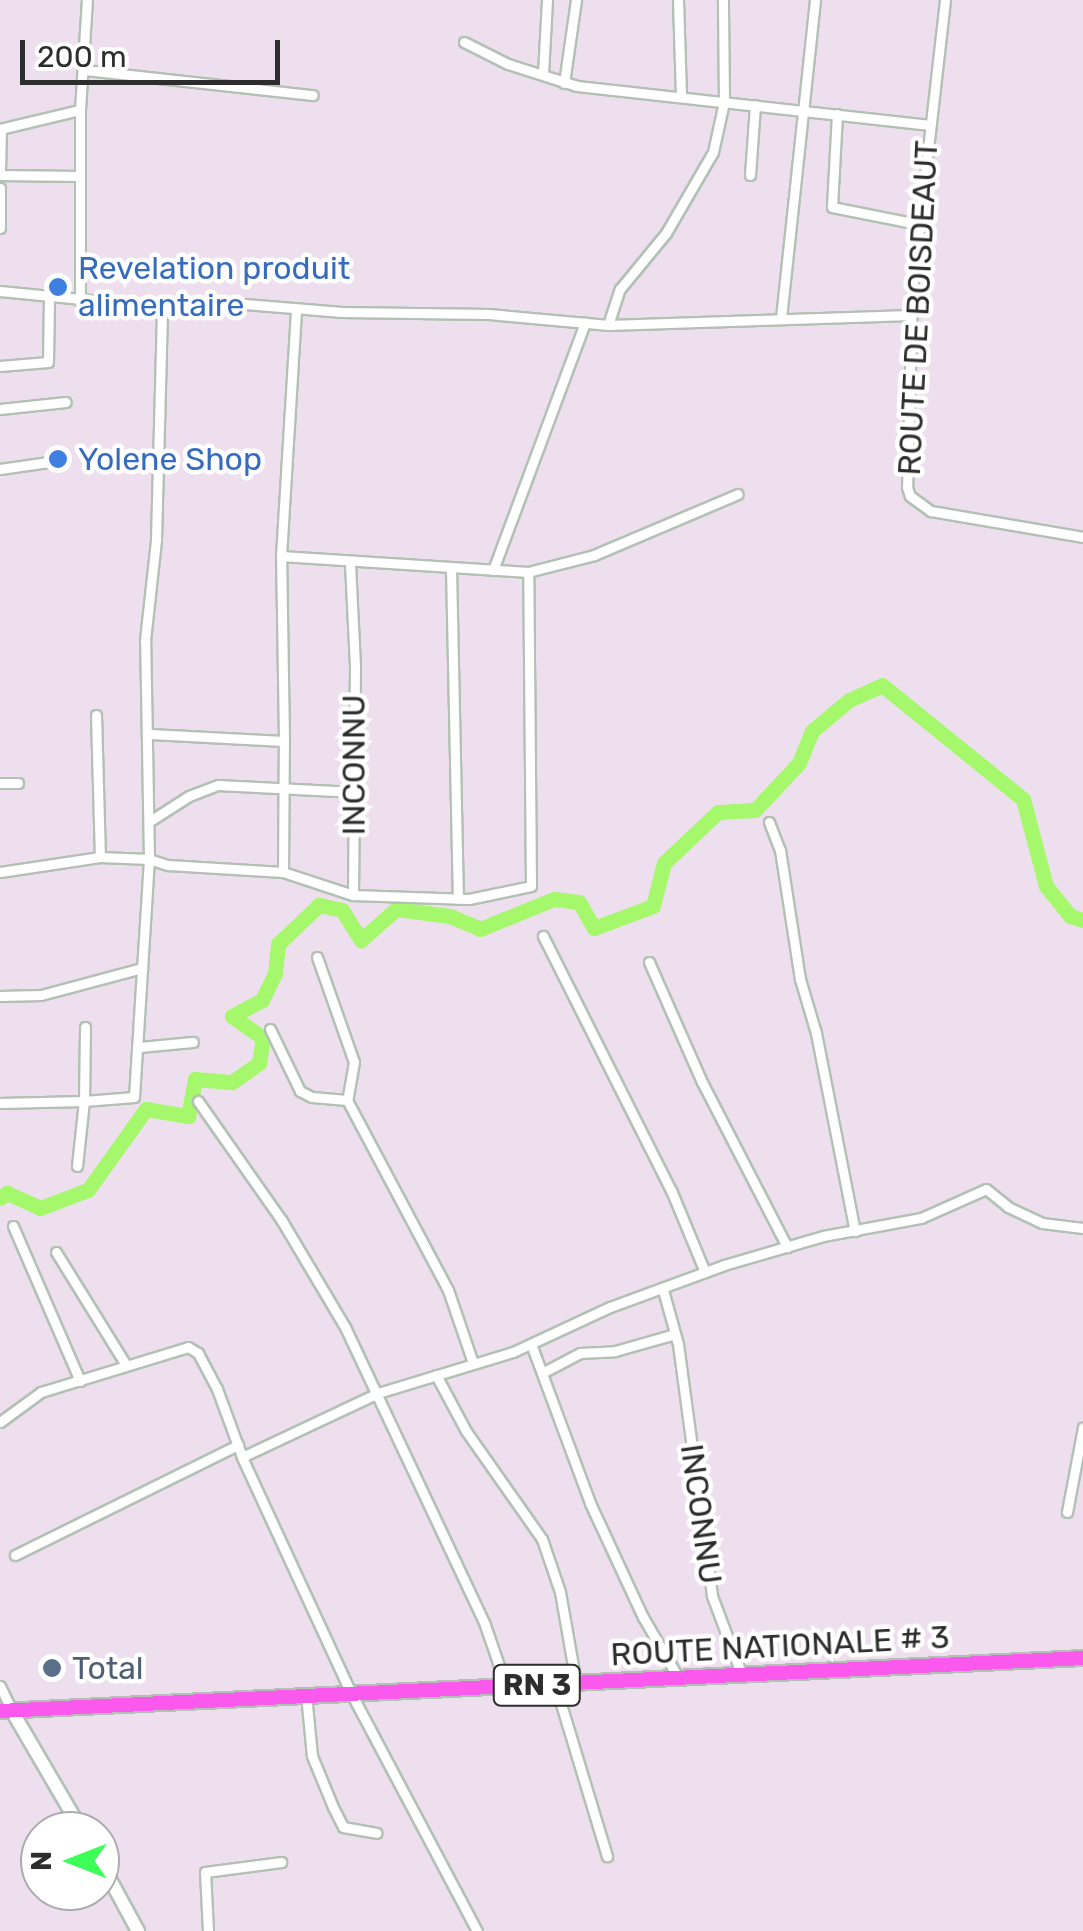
<!DOCTYPE html>
<style>
body{margin:0}
#map{position:relative;width:1083px;height:1931px;overflow:hidden;background:#eedfef;font-family:Rubik,sans-serif}
div>[style]{position:absolute}
[style*='--x']{left:calc(var(--x)*1px);top:calc(var(--y)*1px);width:calc(var(--w)*1px);rotate:calc(var(--a)*1deg)}
.river>*{height:15px;margin:-7.5px;padding:0 7.5px;transform-origin:7.5px;border-radius:7.5px;background:#a5f86b}
.roads{filter:drop-shadow(2px 0 #b3c1b4) drop-shadow(-2px 0 #b3c1b4) drop-shadow(0 2px #b3c1b4) drop-shadow(0 -2px #b3c1b4)}
.minor>*{height:9px;margin:-4.5px;padding:0 4.5px;transform-origin:4.5px;border-radius:4.5px;background:#fff}
.secondary>*{height:12px;margin:-6px;padding:0 6px;transform-origin:6px;border-radius:6px;background:#fff}
.primary>*{height:14px;margin:-7px;padding:0 7px;transform-origin:7px;border-radius:7px;background:#fb58ed}
.dots>*{width:28px;height:28px;translate:-50% -50%;box-sizing:border-box;border:5px solid #fff;border-radius:50%}
span{translate:-50% -50%;white-space:nowrap;text-align:center;line-height:1.15;-webkit-text-stroke:9px #fff;paint-order:stroke}
.shield-label span{padding:2px 8px;background:#fff;border:2px solid;border-radius:8px;-webkit-text-stroke-width:0}
.shield-label{font-size:30px;color:#2d2d2d;font-weight:700}
.shop-label{font-size:32px;color:#366cbe}
.left{translate:0 -50%;text-align:left}
.street-label{font-size:32px;color:#2d2d2d}
.service-label{font-size:32px;color:#4e5e75}
.north{position:absolute;left:20px;top:1811px;width:100px;height:100px;box-sizing:border-box;background:#fff;border:2px solid #ababab;border-radius:50%;rotate:270deg;font-size:28px;font-weight:700;line-height:40px;text-align:center;color:#2d2d2d}
.north::after{content:'';display:block;margin:auto;width:35px;height:45px;background:#3cff57;clip-path:polygon(50% 0,100% 100%,50% 72%,0 100%)}
.scale{position:absolute;left:20px;top:40px;width:260px;height:45px;box-sizing:border-box;border:5px solid #2d2d2d;border-top:0;padding-left:12px;font-size:30px;line-height:35px;white-space:nowrap;color:#2d2d2d;-webkit-text-stroke:8px #fff;paint-order:stroke}
</style>
<div id="map">
<div class="river">
<div style="--x:0;--y:1198;--w:9;--a:-36"></div>
<div style="--x:7;--y:1193;--w:36;--a:24"></div>
<div style="--x:40;--y:1208;--w:51;--a:-20.6"></div>
<div style="--x:88;--y:1190;--w:100;--a:-54.4"></div>
<div style="--x:146;--y:1109;--w:43;--a:9.5"></div>
<div style="--x:188;--y:1116;--w:38;--a:-79"></div>
<div style="--x:195;--y:1079;--w:37;--a:5"></div>
<div style="--x:232;--y:1082;--w:33;--a:-35"></div>
<div style="--x:259;--y:1063;--w:25;--a:-81"></div>
<div style="--x:263;--y:1038;--w:38;--a:-145"></div>
<div style="--x:232;--y:1016;--w:34;--a:-28"></div>
<div style="--x:262;--y:1000;--w:30;--a:-64"></div>
<div style="--x:275;--y:973;--w:29;--a:-84"></div>
<div style="--x:278;--y:944;--w:57;--a:-43.6"></div>
<div style="--x:319;--y:905;--w:24;--a:12"></div>
<div style="--x:342;--y:910;--w:36;--a:58"></div>
<div style="--x:361;--y:940;--w:47;--a:-41.5"></div>
<div style="--x:396;--y:909;--w:54;--a:7.4"></div>
<div style="--x:450;--y:916;--w:33;--a:23"></div>
<div style="--x:480;--y:929;--w:80;--a:-22.1"></div>
<div style="--x:554;--y:899;--w:25;--a:7"></div>
<div style="--x:579;--y:902;--w:30;--a:60"></div>
<div style="--x:594;--y:928;--w:63;--a:-20.4"></div>
<div style="--x:653;--y:906;--w:44;--a:-75.7"></div>
<div style="--x:664;--y:863;--w:74;--a:-43.4"></div>
<div style="--x:718;--y:812;--w:37;--a:-3"></div>
<div style="--x:755;--y:810;--w:64;--a:-46.9"></div>
<div style="--x:799;--y:763;--w:35;--a:-68"></div>
<div style="--x:812;--y:731;--w:48;--a:-40"></div>
<div style="--x:849;--y:700;--w:36;--a:-24"></div>
<div style="--x:882;--y:685;--w:181;--a:39"></div>
<div style="--x:1023;--y:799;--w:90;--a:75.2"></div>
<div style="--x:1046;--y:886;--w:38;--a:51"></div>
<div style="--x:1070;--y:916;--w:14;--a:17"></div>
</div>
<div class="roads">
<div class="minor">
<div style="--x:678;--y:0;--w:97;--a:88.2"></div>
<div style="--x:945;--y:0;--w:290;--a:96.5"></div>
<div style="--x:912;--y:288;--w:199;--a:91.4"></div>
<div style="--x:907;--y:487;--w:9;--a:72"></div>
<div style="--x:910;--y:496;--w:26;--a:36"></div>
<div style="--x:931;--y:511;--w:154;--a:9.7"></div>
<div style="--x:464;--y:42;--w:49;--a:26.6"></div>
<div style="--x:508;--y:64;--w:72;--a:17.7"></div>
<div style="--x:577;--y:86;--w:353;--a:6.3"></div>
<div style="--x:85;--y:70;--w:229;--a:6.3"></div>
<div style="--x:543;--y:74;--w:74;--a:-86.9"></div>
<div style="--x:564;--y:83;--w:84;--a:-81.8"></div>
<div style="--x:837;--y:114;--w:93;--a:93.1"></div>
<div style="--x:832;--y:207;--w:88;--a:11.2"></div>
<div style="--x:0;--y:129;--w:82;--a:-13.4"></div>
<div style="--x:0;--y:172;--w:43;--a:-88.7"></div>
<div style="--x:0;--y:175;--w:80;--a:0.7"></div>
<div style="--x:750;--y:175;--w:70;--a:-85.9"></div>
<div style="--x:0;--y:188;--w:40;--a:90"></div>
<div style="--x:0;--y:291;--w:163;--a:5.6"></div>
<div style="--x:162;--y:307;--w:83;--a:-2.1"></div>
<div style="--x:245;--y:304;--w:97;--a:4.7"></div>
<div style="--x:342;--y:312;--w:147;--a:0.8"></div>
<div style="--x:489;--y:314;--w:120;--a:5.3"></div>
<div style="--x:608;--y:325;--w:303;--a:-1.9"></div>
<div style="--x:80;--y:301;--w:191;--a:-90"></div>
<div style="--x:80;--y:110;--w:110;--a:-86.4"></div>
<div style="--x:781;--y:318;--w:320;--a:-83.9"></div>
<div style="--x:608;--y:325;--w:38;--a:-72"></div>
<div style="--x:620;--y:289;--w:72;--a:-50.6"></div>
<div style="--x:666;--y:233;--w:94;--a:-59.9"></div>
<div style="--x:713;--y:152;--w:51;--a:-77.6"></div>
<div style="--x:724;--y:102;--w:102;--a:-90.6"></div>
<div style="--x:0;--y:366;--w:48;--a:-4.8"></div>
<div style="--x:48;--y:362;--w:64;--a:-89.1"></div>
<div style="--x:0;--y:409;--w:66;--a:-6.1"></div>
<div style="--x:0;--y:469;--w:49;--a:-8.3"></div>
<div style="--x:281;--y:556;--w:248;--a:-86.5"></div>
<div style="--x:451;--y:568;--w:331;--a:88.8"></div>
<div style="--x:493;--y:570;--w:264;--a:-69.6"></div>
<div style="--x:96;--y:715;--w:142;--a:88.4"></div>
<div style="--x:150;--y:734;--w:134;--a:3"></div>
<div style="--x:284;--y:741;--w:185;--a:-90.9"></div>
<div style="--x:281;--y:556;--w:248;--a:3.7"></div>
<div style="--x:528;--y:572;--w:68;--a:-14.4"></div>
<div style="--x:594;--y:555;--w:156;--a:-23"></div>
<div style="--x:0;--y:783;--w:18;--a:0"></div>
<div style="--x:150;--y:821;--w:46;--a:-32.7"></div>
<div style="--x:189;--y:796;--w:31;--a:-21"></div>
<div style="--x:218;--y:785;--w:137;--a:2.9"></div>
<div style="--x:769;--y:822;--w:30;--a:69"></div>
<div style="--x:780;--y:850;--w:131;--a:81.2"></div>
<div style="--x:800;--y:979;--w:56;--a:73.5"></div>
<div style="--x:816;--y:1033;--w:202;--a:78.9"></div>
<div style="--x:0;--y:872;--w:101;--a:-8.5"></div>
<div style="--x:100;--y:857;--w:49;--a:2.3"></div>
<div style="--x:149;--y:859;--w:20;--a:18"></div>
<div style="--x:168;--y:865;--w:115;--a:3.5"></div>
<div style="--x:283;--y:872;--w:74;--a:18.2"></div>
<div style="--x:353;--y:895;--w:229;--a:-89.5"></div>
<div style="--x:355;--y:666;--w:104;--a:-92.8"></div>
<div style="--x:283;--y:872;--w:131;--a:-89.6"></div>
<div style="--x:353;--y:895;--w:116;--a:2"></div>
<div style="--x:469;--y:899;--w:63;--a:-11.8"></div>
<div style="--x:531;--y:886;--w:314;--a:-90.5"></div>
<div style="--x:543;--y:936;--w:284;--a:63.3"></div>
<div style="--x:671;--y:1190;--w:89;--a:67.5"></div>
<div style="--x:317;--y:957;--w:111;--a:70.6"></div>
<div style="--x:354;--y:1062;--w:39;--a:100"></div>
<div style="--x:347;--y:1100;--w:215;--a:62"></div>
<div style="--x:448;--y:1290;--w:77;--a:71.1"></div>
<div style="--x:649;--y:962;--w:131;--a:66.2"></div>
<div style="--x:702;--y:1082;--w:186;--a:62.7"></div>
<div style="--x:0;--y:996;--w:41;--a:-1.4"></div>
<div style="--x:41;--y:995;--w:105;--a:-15"></div>
<div style="--x:270;--y:1029;--w:69;--a:64.2"></div>
<div style="--x:300;--y:1091;--w:13;--a:27"></div>
<div style="--x:312;--y:1097;--w:35;--a:5"></div>
<div style="--x:139;--y:1047;--w:54;--a:-5.3"></div>
<div style="--x:198;--y:1101;--w:146;--a:55"></div>
<div style="--x:282;--y:1221;--w:123;--a:59.3"></div>
<div style="--x:345;--y:1327;--w:329;--a:64.8"></div>
<div style="--x:485;--y:1625;--w:65;--a:71"></div>
<div style="--x:0;--y:1103;--w:84;--a:-1.4"></div>
<div style="--x:84;--y:1101;--w:74;--a:-89.2"></div>
<div style="--x:77;--y:1166;--w:65;--a:-83.9"></div>
<div style="--x:84;--y:1101;--w:50;--a:-4.6"></div>
<div style="--x:134;--y:1097;--w:238;--a:-86.4"></div>
<div style="--x:149;--y:859;--w:219;--a:-91"></div>
<div style="--x:145;--y:640;--w:101;--a:-83.7"></div>
<div style="--x:156;--y:540;--w:233;--a:-88.5"></div>
<div style="--x:13;--y:1226;--w:169;--a:66.6"></div>
<div style="--x:56;--y:1252;--w:133;--a:58.2"></div>
<div style="--x:663;--y:1290;--w:56;--a:74.5"></div>
<div style="--x:678;--y:1344;--w:254;--a:82.3"></div>
<div style="--x:712;--y:1596;--w:85;--a:69.4"></div>
<div style="--x:531;--y:1344;--w:170;--a:69.6"></div>
<div style="--x:590;--y:1503;--w:126;--a:65.1"></div>
<div style="--x:643;--y:1617;--w:72;--a:59.9"></div>
<div style="--x:542;--y:1373;--w:43;--a:-27.8"></div>
<div style="--x:580;--y:1353;--w:35;--a:-3"></div>
<div style="--x:615;--y:1351;--w:62;--a:-15.8"></div>
<div style="--x:436;--y:1375;--w:64;--a:61.8"></div>
<div style="--x:466;--y:1431;--w:132;--a:54.9"></div>
<div style="--x:542;--y:1539;--w:56;--a:71.2"></div>
<div style="--x:560;--y:1592;--w:92;--a:80"></div>
<div style="--x:0;--y:1422;--w:51;--a:-36.2"></div>
<div style="--x:41;--y:1392;--w:154;--a:-17"></div>
<div style="--x:188;--y:1347;--w:12;--a:31"></div>
<div style="--x:198;--y:1353;--w:41;--a:62.2"></div>
<div style="--x:217;--y:1389;--w:72;--a:69.8"></div>
<div style="--x:1067;--y:1512;--w:86;--a:-79.3"></div>
<div style="--x:15;--y:1555;--w:249;--a:-26.3"></div>
<div style="--x:555;--y:1684;--w:180;--a:73.2"></div>
<div style="--x:0;--y:1686;--w:28;--a:64"></div>
<div style="--x:306;--y:1694;--w:62;--a:84.5"></div>
<div style="--x:312;--y:1756;--w:55;--a:67.6"></div>
<div style="--x:333;--y:1807;--w:22;--a:63"></div>
<div style="--x:343;--y:1827;--w:34;--a:10"></div>
<div style="--x:208;--y:1931;--w:59;--a:-92.9"></div>
<div style="--x:205;--y:1872;--w:77;--a:-7.5"></div>
<div style="--x:477;--y:1931;--w:272;--a:-117.9"></div>
<div style="--x:350;--y:1691;--w:258;--a:-114.8"></div>
<div style="--x:242;--y:1457;--w:150;--a:-25.2"></div>
<div style="--x:378;--y:1393;--w:141;--a:-16.9"></div>
<div style="--x:513;--y:1352;--w:107;--a:-24.9"></div>
<div style="--x:610;--y:1307;--w:121;--a:-20.2"></div>
<div style="--x:724;--y:1265;--w:103;--a:-16.3"></div>
<div style="--x:823;--y:1236;--w:100;--a:-10.4"></div>
<div style="--x:921;--y:1218;--w:71;--a:-24"></div>
<div style="--x:986;--y:1189;--w:28;--a:39"></div>
<div style="--x:1008;--y:1207;--w:38;--a:25"></div>
<div style="--x:1042;--y:1223;--w:41;--a:7"></div>
</div>
<div class="secondary">
<div style="--x:12;--y:1711;--w:139;--a:59.7"></div>
<div style="--x:100;--y:1861;--w:80;--a:61.5"></div>
</div>
<div class="primary">
<div style="--x:0;--y:1711;--w:1084;--a:-2.8"></div>
</div>
</div>
<div class="dots">
<div style="left:58px;top:287px;background:#3f7fe0"></div>
<div style="left:58px;top:459px;background:#3f7fe0"></div>
<div style="left:52px;top:1668px;background:#5c6f8a"></div>
</div>
<div class="shield-label">
<span style="left:537px;top:1685px">RN 3</span>
</div>
<div class="shop-label">
<span class="left" style="left:78px;top:287px">Revelation produit<br>alimentaire</span>
<span class="left" style="left:78px;top:459px">Yolene Shop</span>
</div>
<div class="street-label">
<span style="left:918px;top:308px;rotate:-87deg">ROUTE DE BOISDEAUT</span>
<span style="left:354px;top:765px;rotate:-90deg">INCONNU</span>
<span style="left:701px;top:1514px;rotate:82deg">INCONNU</span>
<span style="left:780px;top:1646px;rotate:-3deg">ROUTE NATIONALE # 3</span>
</div>
<div class="service-label">
<span class="left" style="left:72px;top:1668px">Total</span>
</div>
<div class="north">N</div>
<div class="scale">200 m</div>
</div>
